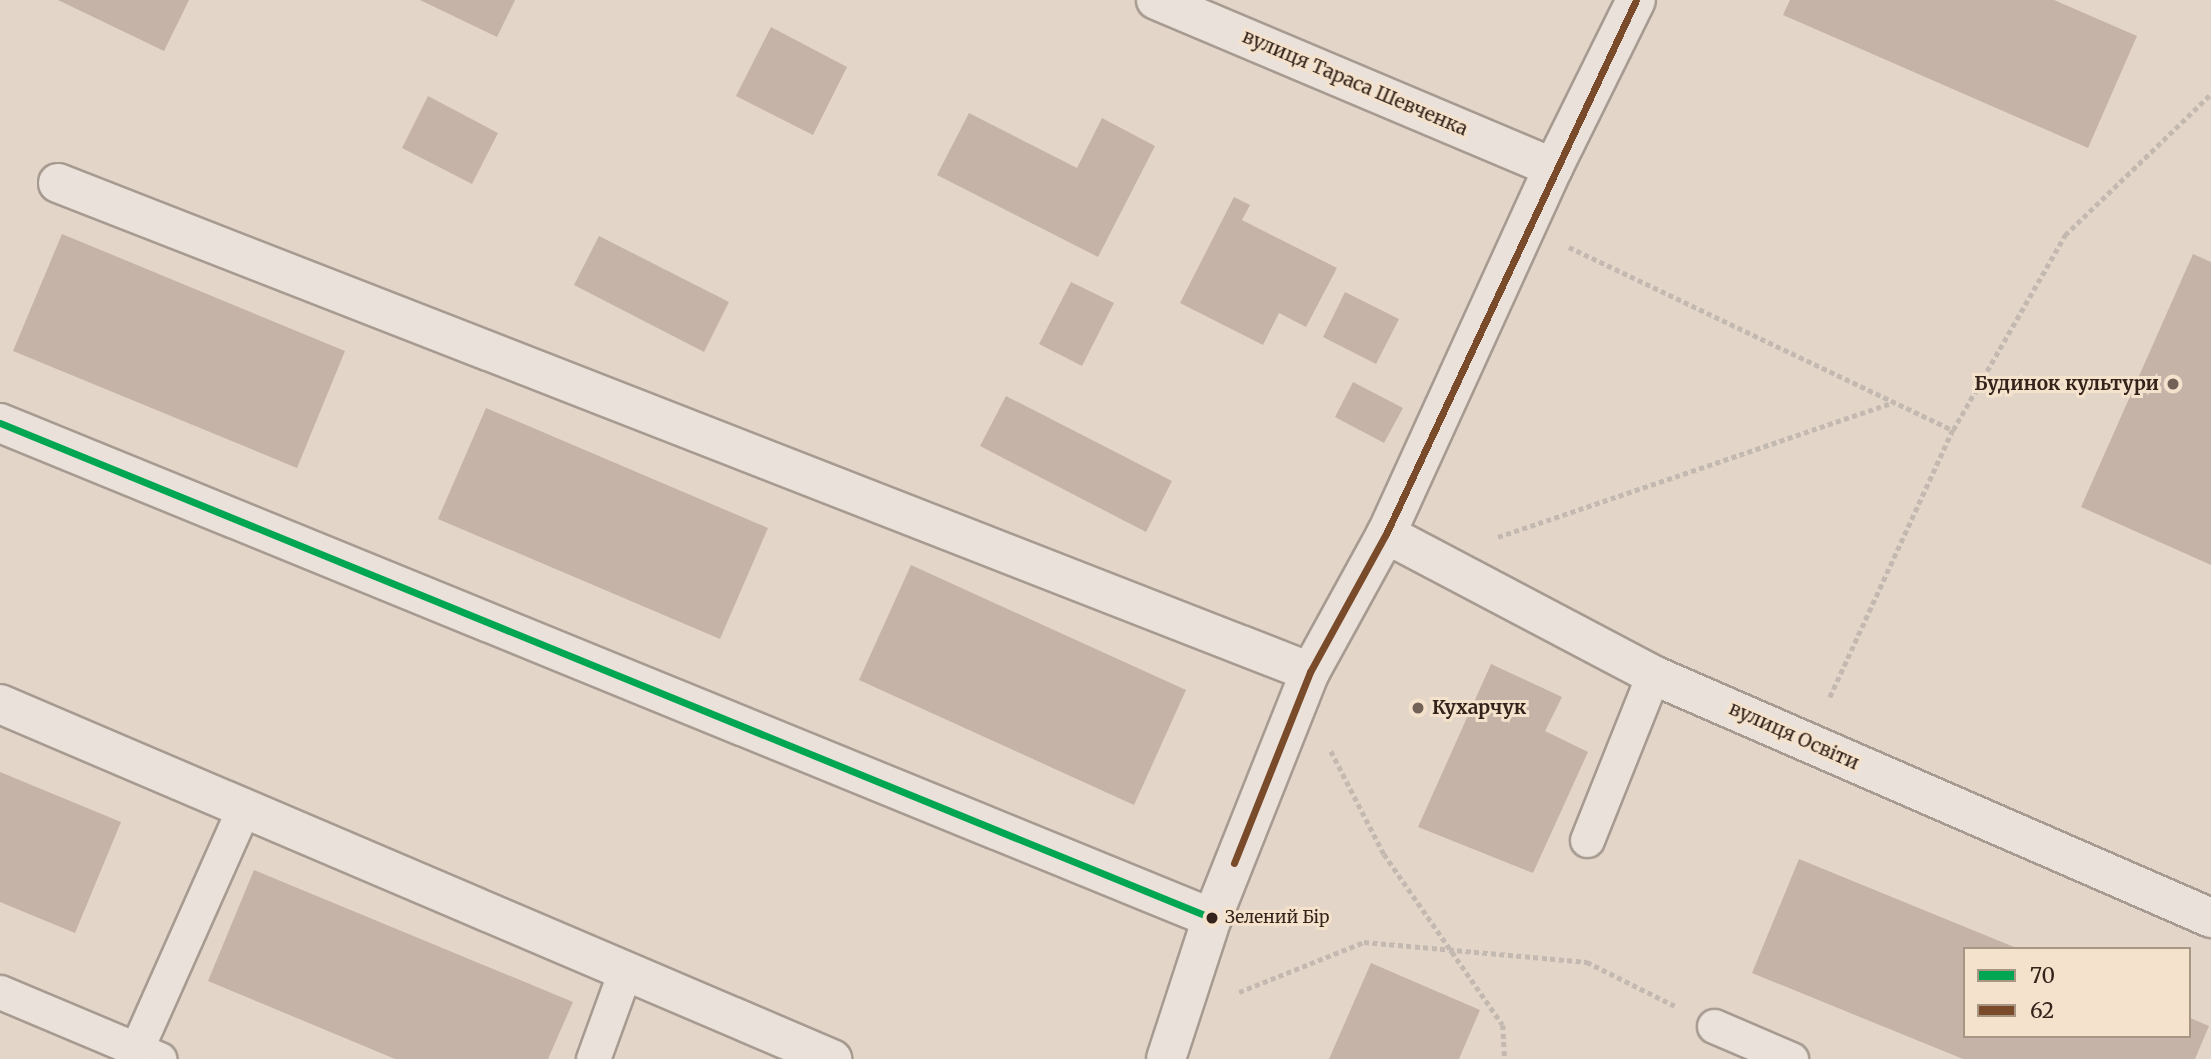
<!DOCTYPE html>
<meta charset="utf-8">
<style>
body{margin:0}
#map{position:relative;width:2211px;height:1059px;overflow:hidden;background:#e3d5c7;font-family:Merriweather,serif}
div>[style]{position:absolute}
[style*='--x']{left:calc(var(--x)*1px);top:calc(var(--y)*1px);width:calc(var(--w)*1px);rotate:calc(var(--a)*1deg)}
.building>*{inset:0;background:#c6b3a8}
.path>*{height:4.5px;margin-top:-2.25px;transform-origin:0;background:repeating-linear-gradient(90deg,#c3b9b1 0 5px,transparent 0 8.5px)}
.roads{filter:drop-shadow(2px 0 #a79b91) drop-shadow(-2px 0 #a79b91) drop-shadow(0 2px #a79b91) drop-shadow(0 -2px #a79b91)}
.service>*{height:33px;margin:-16.5px;padding:0 16.5px;transform-origin:16.5px;border-radius:16.5px;background:#eae2da}
.minor>*{height:38px;margin:-19px;padding:0 19px;transform-origin:19px;border-radius:19px;background:#eae2da}
.tertiary>*{height:38px;margin:-19px;padding:0 19px;transform-origin:19px;border-radius:19px;background:#eae2da}
.bus-1>*{height:7px;margin:-3.5px;padding:0 3.5px;transform-origin:3.5px;border-radius:3.5px;background:#00a651}
.bus-2>*{height:7px;margin:-3.5px;padding:0 3.5px;transform-origin:3.5px;border-radius:3.5px;background:#7a4b2a}
.dots>*{width:19px;height:19px;translate:-50% -50%;box-sizing:border-box;border:4px solid #f5e2cc;border-radius:50%}
span{translate:-50% -50%;white-space:nowrap;text-align:center;line-height:1.15;-webkit-text-stroke:6px #f5e2cc;paint-order:stroke}
.bus-label{font-size:17px;color:#34231b}
.left{translate:0 -50%;text-align:left}
.street-label{font-size:19px;color:#34231b}
.poi-label{font-size:19px;color:#34231b;font-weight:700}
.right{translate:-100% -50%;text-align:right}
.legend{position:absolute;left:1963px;top:947px;width:228px;height:91px;box-sizing:border-box;background:#f5e2cc;border:2px solid #a89685;margin:0;padding:9px 12px;list-style:none;font-size:21px;color:#34231b}
.legend li{display:flex;align-items:center;gap:14px;height:35px}
.legend b{width:35px;border:2px solid #a89685}
</style>
<div id="map">
<div class="building">
<div style="clip-path:polygon(58px 0,189px 0,164px 51px)"></div>
<div style="clip-path:polygon(420px 0,515px 0,497px 37px)"></div>
<div style="clip-path:polygon(1790px 0,2054px 0,2137px 36px,2088px 148px,1783px 15px)"></div>
<div style="clip-path:polygon(771px 27px,847px 67px,813px 135px,736px 96px)"></div>
<div style="clip-path:polygon(428px 96px,498px 133px,472px 184px,402px 148px)"></div>
<div style="clip-path:polygon(969px 113px,1077px 168px,1102px 118px,1155px 146px,1098px 257px,937px 175px)"></div>
<div style="clip-path:polygon(1234px 197px,1250px 205px,1242px 220px,1337px 268px,1306px 327px,1279px 313px,1263px 345px,1180px 303px)"></div>
<div style="clip-path:polygon(62px 234px,345px 351px,297px 468px,13px 351px)"></div>
<div style="clip-path:polygon(599px 236px,729px 302px,704px 352px,574px 285px)"></div>
<div style="clip-path:polygon(2193px 254px,2211px 262px,2211px 565px,2081px 507px)"></div>
<div style="clip-path:polygon(1071px 282px,1114px 303px,1082px 366px,1039px 344px)"></div>
<div style="clip-path:polygon(1345px 292px,1399px 319px,1376px 364px,1323px 337px)"></div>
<div style="clip-path:polygon(1353px 382px,1403px 408px,1384px 443px,1335px 417px)"></div>
<div style="clip-path:polygon(1006px 396px,1172px 481px,1146px 532px,980px 446px)"></div>
<div style="clip-path:polygon(486px 408px,768px 528px,720px 639px,438px 519px)"></div>
<div style="clip-path:polygon(911px 565px,1186px 690px,1134px 805px,859px 680px)"></div>
<div style="clip-path:polygon(1491px 664px,1562px 697px,1545px 731px,1588px 752px,1533px 873px,1418px 827px)"></div>
<div style="clip-path:polygon(0 772px,121px 822px,75px 933px,0 902px)"></div>
<div style="clip-path:polygon(1799px 859px,2019px 949px,1964px 949px,1964px 1036px,2188px 1036px,2188px 1017px,2209px 1026px,2195px 1059px,1963px 1059px,1752px 973px)"></div>
<div style="clip-path:polygon(254px 870px,573px 1002px,548px 1059px,395px 1059px,208px 981px)"></div>
<div style="clip-path:polygon(1371px 963px,1480px 1010px,1459px 1059px,1329px 1059px)"></div>
</div>
<div class="path">
<div style="--x:1569;--y:247;--w:425;--a:25.5"></div>
<div style="--x:1953;--y:430;--w:296;--a:114.7"></div>
<div style="--x:1953;--y:430;--w:225;--a:-60.1"></div>
<div style="--x:2065;--y:235;--w:203;--a:-44"></div>
<div style="--x:1498;--y:537;--w:419;--a:-18.8"></div>
<div style="--x:1331;--y:751;--w:116;--a:62.8"></div>
<div style="--x:1384;--y:854;--w:208;--a:55.2"></div>
<div style="--x:1503;--y:1025;--w:34;--a:87"></div>
<div style="--x:1239;--y:992;--w:135;--a:-21.8"></div>
<div style="--x:1364;--y:942;--w:224;--a:5.1"></div>
<div style="--x:1587;--y:962;--w:98;--a:26.6"></div>
</div>
<div class="roads">
<div class="service">
<div style="--x:1587;--y:840;--w:178;--a:-68.2"></div>
<div style="--x:0;--y:992;--w:173;--a:22.8"></div>
<div style="--x:1714;--y:1026;--w:84;--a:23.2"></div>
<div style="--x:132;--y:1059;--w:275;--a:-66"></div>
<div style="--x:593;--y:1059;--w:94;--a:-70"></div>
</div>
<div class="minor">
<div style="--x:1553;--y:168;--w:187;--a:-63.7"></div>
<div style="--x:58;--y:183;--w:1344;--a:21.33"></div>
<div style="--x:0;--y:423;--w:1309;--a:22.22"></div>
<div style="--x:1386;--y:534;--w:302;--a:27.8"></div>
<div style="--x:1653;--y:675;--w:609;--a:23.53"></div>
<div style="--x:0;--y:704;--w:905;--a:23.11"></div>
</div>
<div class="tertiary">
<div style="--x:1156;--y:0;--w:431;--a:22.9"></div>
<div style="--x:1553;--y:168;--w:402;--a:114.5"></div>
<div style="--x:1386;--y:534;--w:158;--a:118.8"></div>
<div style="--x:1310;--y:672;--w:265;--a:111.7"></div>
<div style="--x:1212;--y:918;--w:148;--a:108.1"></div>
</div>
</div>
<div class="bus-1">
<div style="--x:0;--y:423;--w:1309;--a:22.22"></div>
</div>
<div class="bus-2">
<div style="--x:1234;--y:863;--w:206;--a:-68.3"></div>
<div style="--x:1310;--y:672;--w:158;--a:-61.2"></div>
<div style="--x:1386;--y:534;--w:590;--a:-64.91"></div>
</div>
<div class="dots">
<div style="left:2173px;top:384px;background:#716157"></div>
<div style="left:1418px;top:708px;background:#716157"></div>
<div style="left:1212px;top:918px;background:#34231b"></div>
</div>
<div class="bus-label">
<span class="left" style="left:1225px;top:918px">Зелений Бір</span>
</div>
<div class="street-label">
<span style="left:1355px;top:83px;rotate:23deg">вулиця Тараса Шевченка</span>
<span style="left:1794px;top:736px;rotate:24deg">вулиця Освіти</span>
</div>
<div class="poi-label">
<span class="right" style="left:2159px;top:384px">Будинок культури</span>
<span class="left" style="left:1432px;top:708px">Кухарчук</span>
</div>
<ul class="legend">
<li><b style="height:9px;background:#00a651"></b>70</li>
<li><b style="height:9px;background:#7a4b2a"></b>62</li>
</ul>
</div>
